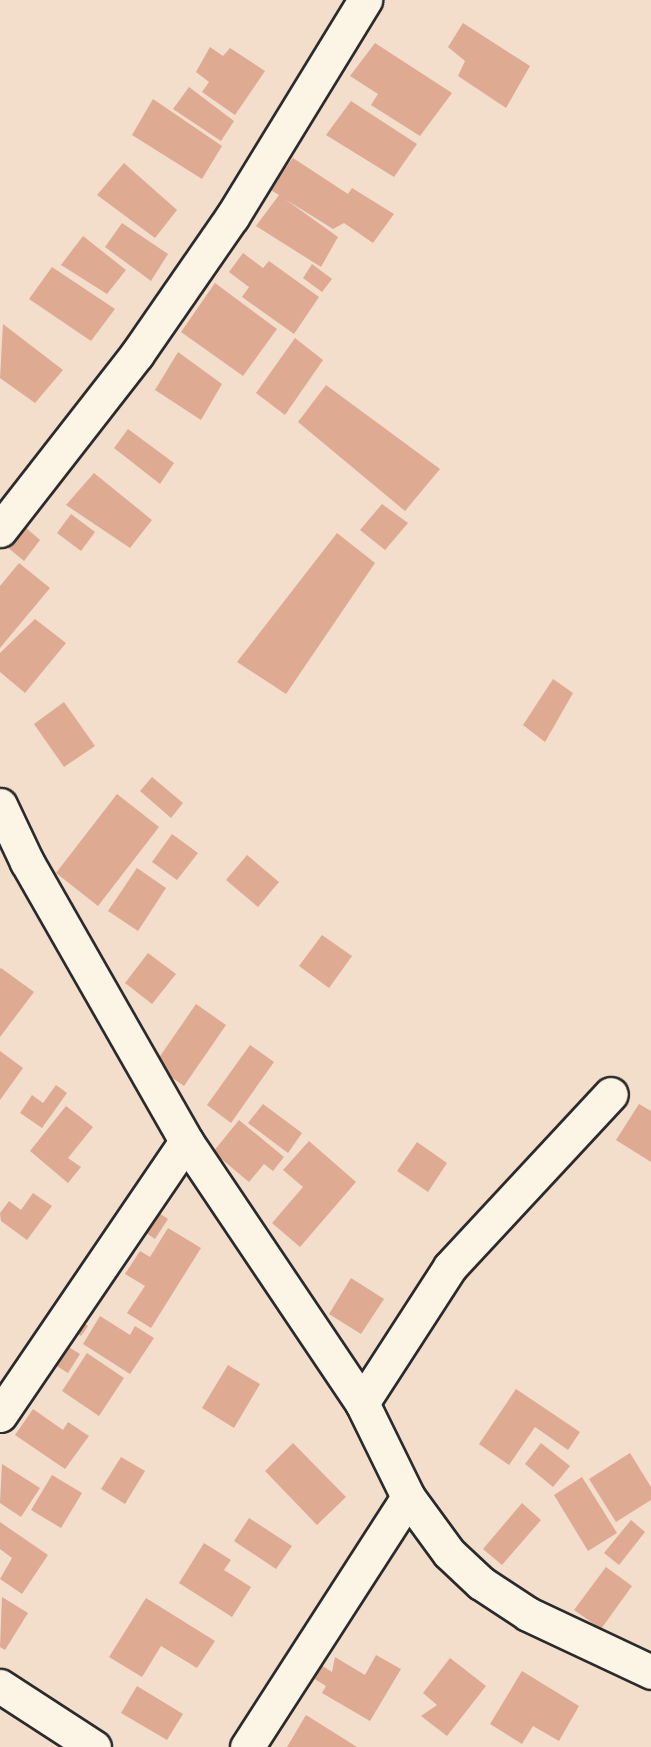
<!DOCTYPE html>
<style>
body{margin:0}
#map{position:relative;width:651px;height:1747px;overflow:hidden;background:#f3decc;font-family:"Balsamiq Sans",sans-serif}
div>[style]{position:absolute}
[style*='--x']{left:calc(var(--x)*1px);top:calc(var(--y)*1px);width:calc(var(--w)*1px);rotate:calc(var(--a)*1deg)}
.building>*{inset:0;background:#deaa92}
.roads{filter:drop-shadow(2px 0 #2b2b2b) drop-shadow(-2px 0 #2b2b2b) drop-shadow(0 2px #2b2b2b) drop-shadow(0 -2px #2b2b2b)}
.minor>*{height:33px;margin:-16.5px;padding:0 16.5px;transform-origin:16.5px;border-radius:16.5px;background:#fcf5e5}
span{translate:-50% -50%;white-space:nowrap;text-align:center;line-height:1.15;-webkit-text-stroke:6px #fcf5e5;paint-order:stroke}
</style>
<div id="map">
<div class="building">
<div style="clip-path:polygon(463px 23px,530px 66px,506px 108px,458px 76px,465px 61px,448px 47px)"></div>
<div style="clip-path:polygon(375px 43px,452px 93px,420px 136px,371px 105px,378px 94px,350px 76px)"></div>
<div style="clip-path:polygon(210px 47px,223px 56px,230px 48px,265px 71px,235px 115px,202px 92px,209px 82px,196px 72px)"></div>
<div style="clip-path:polygon(189px 87px,234px 121px,221px 141px,173px 109px)"></div>
<div style="clip-path:polygon(153px 99px,222px 146px,202px 179px,132px 135px)"></div>
<div style="clip-path:polygon(351px 101px,417px 144px,394px 177px,326px 135px)"></div>
<div style="clip-path:polygon(293px 158px,348px 194px,352px 188px,394px 214px,373px 243px,344px 223px,333px 229px,285px 199px,338px 237px,321px 267px,256px 226px,279px 195px,269px 189px)"></div>
<div style="clip-path:polygon(124px 163px,177px 210px,155px 238px,97px 195px)"></div>
<div style="clip-path:polygon(122px 223px,168px 254px,151px 281px,105px 247px)"></div>
<div style="clip-path:polygon(83px 236px,126px 270px,107px 294px,61px 265px)"></div>
<div style="clip-path:polygon(243px 253px,263px 268px,269px 261px,319px 297px,294px 334px,242px 297px,249px 287px,229px 272px)"></div>
<div style="clip-path:polygon(312px 264px,332px 279px,322px 292px,303px 278px)"></div>
<div style="clip-path:polygon(52px 267px,115px 309px,91px 341px,29px 299px)"></div>
<div style="clip-path:polygon(215px 283px,277px 329px,243px 376px,181px 332px)"></div>
<div style="clip-path:polygon(3px 324px,63px 370px,35px 403px,0 378px)"></div>
<div style="clip-path:polygon(295px 338px,323px 360px,285px 415px,256px 393px)"></div>
<div style="clip-path:polygon(178px 352px,222px 384px,201px 420px,155px 390px)"></div>
<div style="clip-path:polygon(326px 385px,440px 469px,405px 511px,298px 422px)"></div>
<div style="clip-path:polygon(128px 429px,174px 463px,160px 484px,114px 448px)"></div>
<div style="clip-path:polygon(94px 473px,152px 520px,130px 548px,66px 505px)"></div>
<div style="clip-path:polygon(382px 504px,408px 523px,385px 550px,360px 530px)"></div>
<div style="clip-path:polygon(71px 514px,95px 532px,81px 551px,57px 533px)"></div>
<div style="clip-path:polygon(17px 520px,40px 540px,24px 561px,0 541px)"></div>
<div style="clip-path:polygon(337px 533px,375px 563px,286px 694px,237px 662px)"></div>
<div style="clip-path:polygon(19px 563px,50px 588px,0 648px,0 586px)"></div>
<div style="clip-path:polygon(35px 619px,66px 643px,25px 693px,0 672px,0 653px)"></div>
<div style="clip-path:polygon(553px 679px,573px 693px,545px 742px,523px 725px)"></div>
<div style="clip-path:polygon(64px 702px,95px 746px,64px 767px,34px 724px)"></div>
<div style="clip-path:polygon(152px 777px,183px 803px,171px 818px,140px 791px)"></div>
<div style="clip-path:polygon(117px 794px,159px 827px,98px 906px,56px 873px)"></div>
<div style="clip-path:polygon(172px 834px,198px 853px,177px 880px,152px 862px)"></div>
<div style="clip-path:polygon(247px 855px,279px 882px,258px 907px,226px 880px)"></div>
<div style="clip-path:polygon(137px 868px,166px 888px,138px 931px,108px 911px)"></div>
<div style="clip-path:polygon(322px 935px,352px 956px,329px 988px,299px 966px)"></div>
<div style="clip-path:polygon(148px 953px,176px 974px,152px 1004px,125px 983px)"></div>
<div style="clip-path:polygon(1px 968px,34px 992px,0 1037px,0 969px)"></div>
<div style="clip-path:polygon(196px 1004px,226px 1025px,184px 1086px,154px 1065px)"></div>
<div style="clip-path:polygon(250px 1045px,274px 1062px,231px 1123px,207px 1105px)"></div>
<div style="clip-path:polygon(0 1051px,23px 1068px,0 1100px)"></div>
<div style="clip-path:polygon(56px 1085px,67px 1093px,42px 1128px,20px 1113px,32px 1095px,43px 1103px)"></div>
<div style="clip-path:polygon(263px 1104px,302px 1133px,288px 1153px,248px 1123px)"></div>
<div style="clip-path:polygon(639px 1104px,651px 1111px,651px 1162px,616px 1140px)"></div>
<div style="clip-path:polygon(66px 1106px,93px 1127px,68px 1158px,81px 1167px,68px 1183px,30px 1151px)"></div>
<div style="clip-path:polygon(239px 1120px,284px 1157px,273px 1171px,264px 1164px,249px 1182px,213px 1152px)"></div>
<div style="clip-path:polygon(309px 1141px,356px 1182px,300px 1247px,272px 1223px,303px 1187px,283px 1170px)"></div>
<div style="clip-path:polygon(417px 1142px,447px 1163px,428px 1192px,397px 1171px)"></div>
<div style="clip-path:polygon(33px 1193px,52px 1206px,27px 1240px,1px 1221px,0 1213px,9px 1201px,21px 1210px)"></div>
<div style="clip-path:polygon(147px 1205px,168px 1219px,155px 1239px,134px 1225px)"></div>
<div style="clip-path:polygon(168px 1228px,201px 1248px,151px 1328px,127px 1313px,145px 1286px,125px 1274px,140px 1251px,150px 1257px)"></div>
<div style="clip-path:polygon(351px 1278px,384px 1299px,361px 1334px,329px 1314px)"></div>
<div style="clip-path:polygon(73px 1315px,88px 1326px,81px 1336px,65px 1325px)"></div>
<div style="clip-path:polygon(100px 1316px,130px 1335px,135px 1326px,154px 1338px,130px 1374px,83px 1344px)"></div>
<div style="clip-path:polygon(57px 1340px,80px 1354px,68px 1373px,45px 1359px)"></div>
<div style="clip-path:polygon(87px 1353px,124px 1378px,99px 1416px,62px 1391px)"></div>
<div style="clip-path:polygon(228px 1365px,260px 1384px,234px 1428px,202px 1408px)"></div>
<div style="clip-path:polygon(516px 1389px,580px 1432px,568px 1450px,535px 1427px,509px 1465px,479px 1444px)"></div>
<div style="clip-path:polygon(33px 1409px,63px 1430px,68px 1422px,89px 1436px,65px 1469px,15px 1435px)"></div>
<div style="clip-path:polygon(293px 1443px,346px 1497px,317px 1525px,265px 1471px)"></div>
<div style="clip-path:polygon(541px 1443px,570px 1466px,553px 1487px,525px 1464px)"></div>
<div style="clip-path:polygon(630px 1453px,651px 1487px,651px 1500px,616px 1522px,589px 1479px)"></div>
<div style="clip-path:polygon(121px 1457px,145px 1471px,125px 1504px,101px 1489px)"></div>
<div style="clip-path:polygon(2px 1464px,40px 1488px,21px 1517px,0 1503px)"></div>
<div style="clip-path:polygon(52px 1475px,82px 1493px,61px 1528px,31px 1510px)"></div>
<div style="clip-path:polygon(582px 1477px,617px 1533px,588px 1551px,554px 1495px)"></div>
<div style="clip-path:polygon(522px 1503px,541px 1520px,502px 1565px,483px 1549px)"></div>
<div style="clip-path:polygon(249px 1518px,292px 1546px,276px 1569px,234px 1541px)"></div>
<div style="clip-path:polygon(631px 1520px,645px 1532px,619px 1565px,604px 1553px)"></div>
<div style="clip-path:polygon(0 1522px,48px 1555px,22px 1594px,0 1579px,12px 1558px,0 1549px)"></div>
<div style="clip-path:polygon(204px 1543px,231px 1560px,224px 1570px,251px 1587px,232px 1617px,179px 1583px)"></div>
<div style="clip-path:polygon(606px 1567px,632px 1586px,601px 1629px,574px 1610px)"></div>
<div style="clip-path:polygon(2px 1597px,28px 1613px,5px 1650px,0 1647px)"></div>
<div style="clip-path:polygon(146px 1598px,215px 1641px,197px 1668px,161px 1646px,142px 1677px,109px 1657px)"></div>
<div style="clip-path:polygon(376px 1655px,401px 1669px,370px 1721px,322px 1693px,326px 1686px,310px 1676px,318px 1663px,332px 1672px,335px 1657px,365px 1675px)"></div>
<div style="clip-path:polygon(450px 1658px,486px 1686px,447px 1736px,421px 1716px,437px 1705px,423px 1693px)"></div>
<div style="clip-path:polygon(522px 1671px,579px 1706px,559px 1741px,533px 1726px,522px 1744px,490px 1724px)"></div>
<div style="clip-path:polygon(137px 1686px,183px 1714px,167px 1740px,121px 1713px)"></div>
<div style="clip-path:polygon(306px 1715px,357px 1747px,287px 1747px)"></div>
</div>
<div class="roads">
<div class="minor">
<div style="--x:0;--y:530;--w:223;--a:-52.1"></div>
<div style="--x:137;--y:354;--w:167;--a:-55.3"></div>
<div style="--x:232;--y:217;--w:255;--a:-58.5"></div>
<div style="--x:0;--y:805;--w:63;--a:64.7"></div>
<div style="--x:27;--y:862;--w:321;--a:60.3"></div>
<div style="--x:186;--y:1141;--w:316;--a:56.1"></div>
<div style="--x:362;--y:1403;--w:105;--a:63.9"></div>
<div style="--x:408;--y:1497;--w:69;--a:53.8"></div>
<div style="--x:449;--y:1553;--w:44;--a:43.2"></div>
<div style="--x:481;--y:1583;--w:56;--a:33.4"></div>
<div style="--x:528;--y:1614;--w:136;--a:25.2"></div>
<div style="--x:362;--y:1403;--w:162;--a:-57.1"></div>
<div style="--x:450;--y:1267;--w:236;--a:-47.1"></div>
<div style="--x:0;--y:1415;--w:331;--a:-55.8"></div>
<div style="--x:0;--y:1686;--w:112;--a:33"></div>
<div style="--x:247;--y:1747;--w:297;--a:-57.2"></div>
</div>
</div>
</div>
